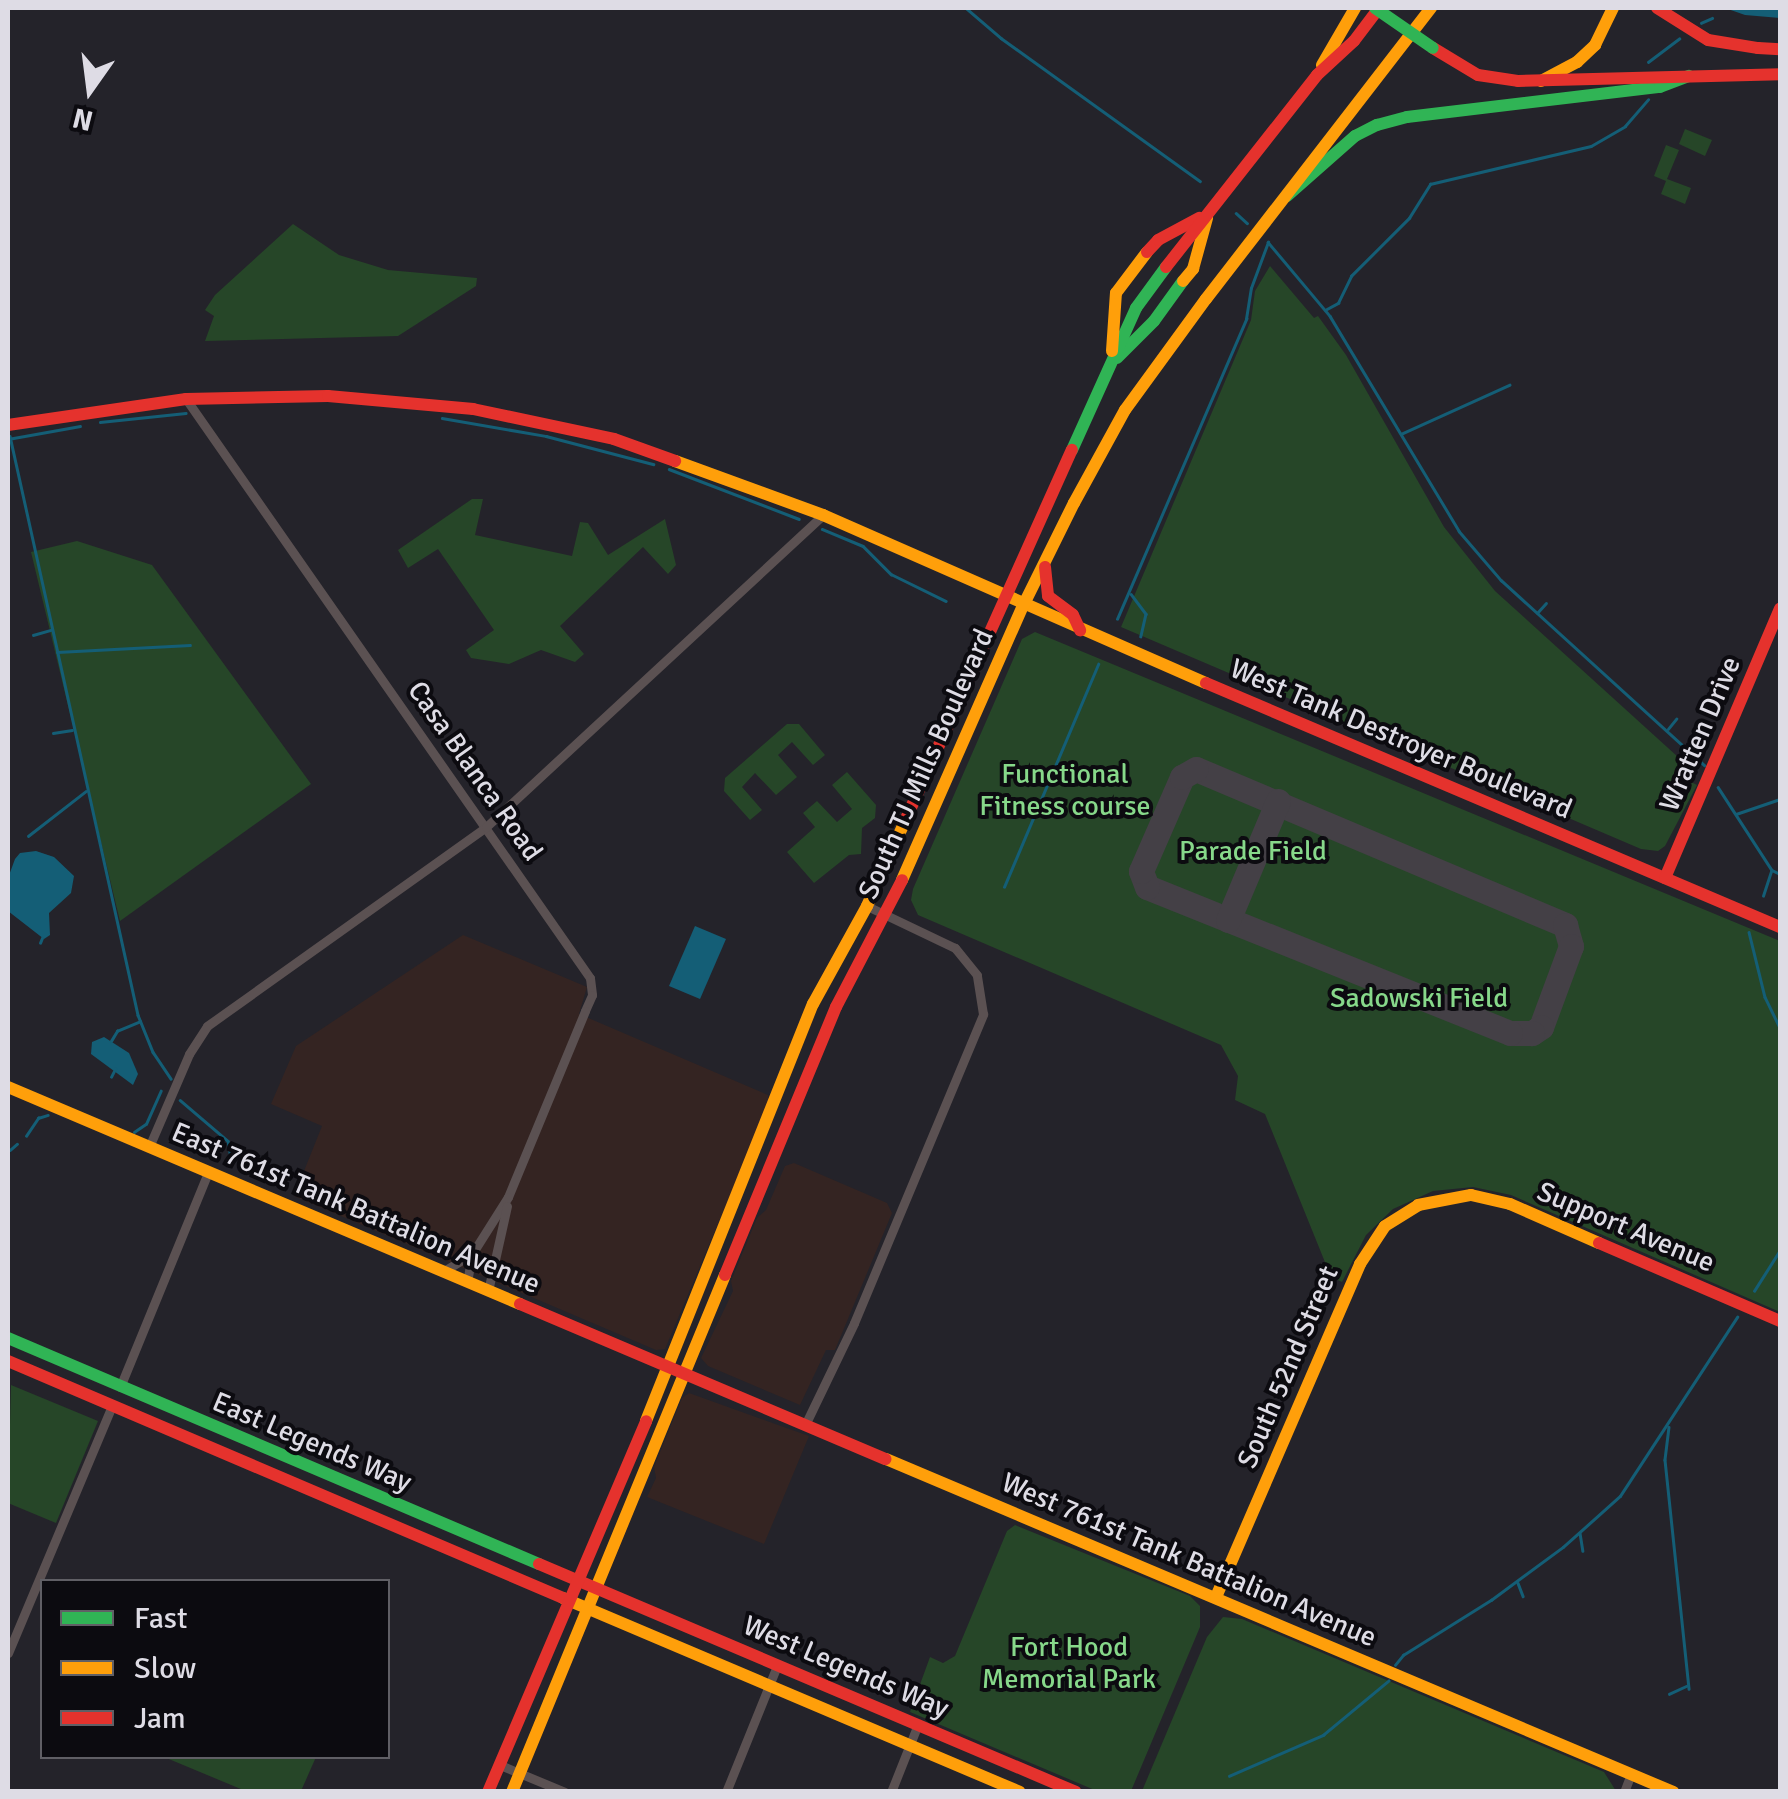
<!DOCTYPE html>
<style>
body{margin:0}
#map{position:relative;width:1788px;height:1799px;overflow:hidden;background:#24232a;font-family:Signika,sans-serif}
div>[style]{position:absolute}
[style*='--x']{left:calc(var(--x)*1px);top:calc(var(--y)*1px);width:calc(var(--w)*1px);rotate:calc(var(--a)*1deg)}
.commercial>*{inset:0;background:#342422}
.green>*{inset:0;background:#264628}
.water>*{inset:0;background:#145e76}
.stream>*{height:2.5px;margin:-1.25px;padding:0 1.25px;transform-origin:1.25px;border-radius:1.25px;background:#145e76}
.taxiway>*{height:25px;margin:-12.5px;padding:0 12.5px;transform-origin:12.5px;border-radius:12.5px;background:#444046}
.street>*{height:9px;margin:-4.5px;padding:0 4.5px;transform-origin:4.5px;border-radius:4.5px;background:#5b5152}
.fast>*{height:12px;margin:-6px;padding:0 6px;transform-origin:6px;border-radius:6px;background:#30b455}
.slow>*{height:12px;margin:-6px;padding:0 6px;transform-origin:6px;border-radius:6px;background:#ff9f0a}
.jam>*{height:12px;margin:-6px;padding:0 6px;transform-origin:6px;border-radius:6px;background:#e5322d}
.fast-bridge>*{height:12px;margin:-6px;padding:0 6px;transform-origin:6px;border-radius:6px;background:#30b455}
span{translate:-50% -50%;white-space:nowrap;text-align:center;line-height:1.15;-webkit-text-stroke:8px #0c0b10;paint-order:stroke}
.street-label{font-size:28px;color:#dedce5}
.park-label{font-size:28px;color:#87d88a}
.frame{position:absolute;inset:0;border:10px solid #dedce5;pointer-events:none}
.legend{position:absolute;left:40px;top:1579px;width:350px;height:180px;box-sizing:border-box;background:#0c0b10;border:2px solid #605f65;margin:0;padding:12px 18px;list-style:none;font-size:30px;color:#dedce5}
.legend li{display:flex;align-items:center;gap:20px;height:50px}
.legend b{width:50px;border:2px solid #605f65}
.north{position:absolute;left:40px;top:40px;width:100px;height:100px;-webkit-text-stroke:8px #0c0b10;paint-order:stroke;rotate:194deg;font-size:28px;font-weight:700;line-height:40px;text-align:center;color:#dedce5}
.north::after{content:'';display:block;margin:auto;width:35px;height:45px;background:#dedce5;clip-path:polygon(50% 0,100% 100%,50% 72%,0 100%)}
</style>
<div id="map">
<div class="commercial">
<div style="clip-path:polygon(463px 935px,587px 987px,579px 1014px,768px 1095px,769px 1103px,665px 1349px,656px 1350px,294px 1196px,322px 1126px,271px 1104px,296px 1046px)"></div>
<div style="clip-path:polygon(794px 1163px,887px 1203px,892px 1213px,835px 1350px,826px 1350px,800px 1405px,708px 1366px,701px 1358px,733px 1291px,731px 1281px,757px 1218px,766px 1210px,785px 1166px)"></div>
<div style="clip-path:polygon(689px 1393px,809px 1436px,764px 1544px,647px 1497px,656px 1478px,654px 1467px,682px 1398px)"></div>
</div>
<div class="green">
<div style="clip-path:polygon(1685px 129px,1712px 140px,1705px 156px,1679px 144px)"></div>
<div style="clip-path:polygon(1666px 145px,1679px 150px,1667px 179px,1691px 188px,1685px 204px,1661px 194px,1666px 181px,1654px 176px)"></div>
<div style="clip-path:polygon(293px 224px,339px 255px,388px 270px,477px 278px,476px 286px,398px 336px,205px 341px,214px 316px,205px 310px,215px 295px)"></div>
<div style="clip-path:polygon(1270px 266px,1314px 318px,1318px 316px,1346px 355px,1444px 527px,1495px 591px,1678px 757px,1689px 781px,1697px 785px,1665px 846px,1658px 851px,1641px 849px,1121px 627px,1251px 320px,1255px 291px)"></div>
<div style="clip-path:polygon(472px 499px,483px 499px,475px 535px,572px 556px,580px 522px,588px 523px,608px 555px,665px 519px,676px 565px,668px 574px,643px 547px,560px 626px,584px 654px,575px 662px,541px 650px,509px 664px,471px 658px,466px 650px,494px 630px,438px 549px,408px 568px,398px 550px)"></div>
<div style="clip-path:polygon(77px 541px,152px 565px,311px 784px,120px 921px,31px 552px)"></div>
<div style="clip-path:polygon(1035px 632px,1780px 941px,1780px 1312px,1511px 1195px,1473px 1187px,1433px 1191px,1393px 1209px,1366px 1235px,1342px 1282px,1331px 1277px,1265px 1114px,1235px 1100px,1238px 1076px,1221px 1045px,918px 915px,911px 900px,913px 889px,1022px 639px)"></div>
<div style="clip-path:polygon(787px 724px,799px 724px,825px 755px,813px 765px,792px 742px,778px 755px,797px 777px,776px 795px,755px 773px,742px 787px,762px 810px,750px 820px,724px 791px,725px 778px)"></div>
<div style="clip-path:polygon(847px 772px,876px 805px,875px 818px,862px 828px,861px 854px,849px 855px,814px 883px,787px 852px,815px 827px,803px 813px,817px 801px,837px 822px,852px 809px,832px 785px)"></div>
<div style="clip-path:polygon(11px 1385px,98px 1421px,56px 1523px,8px 1503px)"></div>
<div style="clip-path:polygon(1015px 1525px,1190px 1596px,1200px 1606px,1200px 1627px,1131px 1791px,1097px 1791px,910px 1712px,930px 1657px,943px 1663px,955px 1656px,1007px 1531px)"></div>
<div style="clip-path:polygon(1223px 1617px,1242px 1619px,1604px 1772px,1616px 1791px,1142px 1791px,1207px 1637px)"></div>
<div style="clip-path:polygon(164px 1757px,316px 1756px,316px 1757px,301px 1791px,248px 1792px)"></div>
</div>
<div class="water">
<div style="clip-path:polygon(1725px 8px,1780px 8px,1780px 18px,1745px 15px)"></div>
<div style="clip-path:polygon(36px 851px,54px 857px,74px 876px,71px 893px,49px 913px,50px 935px,44px 939px,8px 911px,8px 878px,15px 859px,20px 853px)"></div>
<div style="clip-path:polygon(695px 926px,726px 939px,700px 999px,669px 986px)"></div>
<div style="clip-path:polygon(104px 1037px,129px 1053px,138px 1074px,133px 1085px,91px 1054px,92px 1042px)"></div>
</div>
<div class="stream">
<div style="--x:966;--y:8;--w:46;--a:40.6"></div>
<div style="--x:1001;--y:38;--w:245;--a:35.7"></div>
<div style="--x:1701;--y:23;--w:12;--a:-24"></div>
<div style="--x:1648;--y:62;--w:39;--a:-37"></div>
<div style="--x:1236;--y:213;--w:15;--a:42"></div>
<div style="--x:1325;--y:310;--w:15;--a:-28"></div>
<div style="--x:1338;--y:303;--w:30;--a:-64"></div>
<div style="--x:1351;--y:276;--w:82;--a:-45"></div>
<div style="--x:1409;--y:218;--w:40;--a:-58"></div>
<div style="--x:1430;--y:184;--w:165;--a:-13.3"></div>
<div style="--x:1591;--y:146;--w:39;--a:-30"></div>
<div style="--x:1625;--y:126;--w:35;--a:-49"></div>
<div style="--x:442;--y:418;--w:106;--a:9.8"></div>
<div style="--x:546;--y:436;--w:111;--a:14.7"></div>
<div style="--x:100;--y:422;--w:86;--a:-6"></div>
<div style="--x:1401;--y:434;--w:119;--a:-24.4"></div>
<div style="--x:10;--y:436;--w:593;--a:77.53"></div>
<div style="--x:138;--y:1015;--w:40;--a:68"></div>
<div style="--x:153;--y:1052;--w:32;--a:56"></div>
<div style="--x:8;--y:439;--w:73;--a:-10.2"></div>
<div style="--x:669;--y:469;--w:139;--a:21"></div>
<div style="--x:822;--y:529;--w:44;--a:22.5"></div>
<div style="--x:863;--y:546;--w:40;--a:45"></div>
<div style="--x:891;--y:574;--w:61;--a:26.1"></div>
<div style="--x:1131;--y:594;--w:25;--a:53"></div>
<div style="--x:1146;--y:614;--w:23;--a:103"></div>
<div style="--x:1537;--y:613;--w:13;--a:-48"></div>
<div style="--x:1117;--y:619;--w:327;--a:-66.7"></div>
<div style="--x:1246;--y:319;--w:31;--a:-81"></div>
<div style="--x:1251;--y:288;--w:49;--a:-69.7"></div>
<div style="--x:1268;--y:242;--w:97;--a:50"></div>
<div style="--x:1330;--y:316;--w:251;--a:59"></div>
<div style="--x:1459;--y:531;--w:65;--a:49.4"></div>
<div style="--x:1501;--y:580;--w:275;--a:42.3"></div>
<div style="--x:33;--y:635;--w:19;--a:-16"></div>
<div style="--x:57;--y:652;--w:133;--a:-3"></div>
<div style="--x:1668;--y:729;--w:13;--a:-51"></div>
<div style="--x:53;--y:733;--w:19;--a:-9"></div>
<div style="--x:1718;--y:787;--w:99;--a:57"></div>
<div style="--x:1772;--y:870;--w:9;--a:27"></div>
<div style="--x:1736;--y:814;--w:46;--a:-18.8"></div>
<div style="--x:28;--y:836;--w:73;--a:-37.8"></div>
<div style="--x:1004;--y:887;--w:242;--a:-67.1"></div>
<div style="--x:1763;--y:896;--w:26;--a:-72"></div>
<div style="--x:1749;--y:932;--w:67;--a:76.2"></div>
<div style="--x:1765;--y:997;--w:34;--a:64"></div>
<div style="--x:40;--y:943;--w:5;--a:-68"></div>
<div style="--x:111;--y:1041;--w:12;--a:-59"></div>
<div style="--x:117;--y:1031;--w:25;--a:-23"></div>
<div style="--x:111;--y:1077;--w:9;--a:-63"></div>
<div style="--x:180;--y:1100;--w:63;--a:40.5"></div>
<div style="--x:228;--y:1141;--w:17;--a:80"></div>
<div style="--x:134;--y:1132;--w:14;--a:-34"></div>
<div style="--x:146;--y:1124;--w:36;--a:-66"></div>
<div style="--x:26;--y:1136;--w:22;--a:-56"></div>
<div style="--x:38;--y:1118;--w:10;--a:-17"></div>
<div style="--x:10;--y:1150;--w:9;--a:-41"></div>
<div style="--x:1754;--y:1291;--w:49;--a:-57.6"></div>
<div style="--x:1669;--y:1427;--w:33;--a:97"></div>
<div style="--x:1665;--y:1460;--w:230;--a:84"></div>
<div style="--x:1580;--y:1533;--w:18;--a:81"></div>
<div style="--x:1518;--y:1583;--w:14;--a:69"></div>
<div style="--x:1395;--y:1665;--w:13;--a:-51"></div>
<div style="--x:1403;--y:1655;--w:104;--a:-32"></div>
<div style="--x:1491;--y:1600;--w:89;--a:-36.4"></div>
<div style="--x:1563;--y:1547;--w:76;--a:-41.8"></div>
<div style="--x:1620;--y:1496;--w:214;--a:-56.8"></div>
<div style="--x:1669;--y:1694;--w:19;--a:-25"></div>
<div style="--x:1229;--y:1776;--w:103;--a:-23.6"></div>
<div style="--x:1323;--y:1735;--w:85;--a:-39.7"></div>
</div>
<div class="taxiway">
<div style="--x:1196;--y:769;--w:401;--a:22.9"></div>
<div style="--x:1565;--y:925;--w:22;--a:74"></div>
<div style="--x:1571;--y:946;--w:86;--a:110.3"></div>
<div style="--x:1541;--y:1027;--w:11;--a:146"></div>
<div style="--x:1532;--y:1033;--w:22;--a:180"></div>
<div style="--x:1510;--y:1033;--w:391;--a:-158.1"></div>
<div style="--x:1147;--y:887;--w:17;--a:-111"></div>
<div style="--x:1141;--y:871;--w:103;--a:-66.4"></div>
<div style="--x:1182;--y:777;--w:16;--a:-30"></div>
<div style="--x:1228;--y:920;--w:129;--a:-67.2"></div>
</div>
<div class="street">
<div style="--x:186;--y:399;--w:706;--a:55.09"></div>
<div style="--x:590;--y:978;--w:17;--a:83"></div>
<div style="--x:592;--y:995;--w:17;--a:114"></div>
<div style="--x:585;--y:1011;--w:201;--a:112.5"></div>
<div style="--x:508;--y:1197;--w:67;--a:122.3"></div>
<div style="--x:472;--y:1254;--w:28;--a:100"></div>
<div style="--x:149;--y:1147;--w:101;--a:-66.7"></div>
<div style="--x:189;--y:1054;--w:33;--a:-57"></div>
<div style="--x:207;--y:1026;--w:343;--a:-35.5"></div>
<div style="--x:486;--y:827;--w:459;--a:-42.8"></div>
<div style="--x:442;--y:1272;--w:35;--a:-31"></div>
<div style="--x:488;--y:1291;--w:87;--a:-77.4"></div>
<div style="--x:120;--y:1387;--w:232;--a:-67.7"></div>
<div style="--x:805;--y:1425;--w:113;--a:-64.3"></div>
<div style="--x:854;--y:1323;--w:335;--a:-67.3"></div>
<div style="--x:983;--y:1014;--w:39;--a:-99"></div>
<div style="--x:977;--y:975;--w:35;--a:-129"></div>
<div style="--x:955;--y:948;--w:98;--a:-154.5"></div>
<div style="--x:8;--y:1653;--w:268;--a:-67.2"></div>
<div style="--x:500;--y:1765;--w:70;--a:22.6"></div>
<div style="--x:726;--y:1792;--w:136;--a:-68"></div>
<div style="--x:891;--y:1792;--w:73;--a:-68.3"></div>
<div style="--x:1624;--y:1792;--w:19;--a:-69"></div>
</div>
<div class="fast">
<div style="--x:1287;--y:196;--w:91;--a:-41.4"></div>
<div style="--x:1355;--y:136;--w:25;--a:-27"></div>
<div style="--x:1377;--y:125;--w:31;--a:-15"></div>
<div style="--x:1407;--y:117;--w:255;--a:-6.8"></div>
<div style="--x:1660;--y:87;--w:31;--a:-21"></div>
<div style="--x:1117;--y:358;--w:52;--a:-45"></div>
<div style="--x:1154;--y:321;--w:49;--a:-54.1"></div>
<div style="--x:1072;--y:450;--w:156;--a:-65.7"></div>
<div style="--x:1136;--y:308;--w:51;--a:-53.8"></div>
<div style="--x:8;--y:1338;--w:577;--a:23.06"></div>
</div>
<div class="slow">
<div style="--x:1322;--y:65;--w:66;--a:-59.9"></div>
<div style="--x:1541;--y:81;--w:41;--a:-27.8"></div>
<div style="--x:1577;--y:62;--w:25;--a:-43"></div>
<div style="--x:1595;--y:45;--w:41;--a:-64.1"></div>
<div style="--x:1183;--y:281;--w:16;--a:-50"></div>
<div style="--x:1193;--y:269;--w:53;--a:-74.6"></div>
<div style="--x:1206;--y:299;--w:368;--a:-52.3"></div>
<div style="--x:1112;--y:351;--w:58;--a:-86.1"></div>
<div style="--x:1116;--y:293;--w:51;--a:-52.9"></div>
<div style="--x:675;--y:461;--w:158;--a:20"></div>
<div style="--x:823;--y:515;--w:418;--a:23.7"></div>
<div style="--x:902;--y:880;--w:300;--a:-66.2"></div>
<div style="--x:1023;--y:606;--w:115;--a:-63.7"></div>
<div style="--x:1074;--y:503;--w:106;--a:-61.3"></div>
<div style="--x:1125;--y:410;--w:137;--a:-53.9"></div>
<div style="--x:8;--y:1087;--w:556;--a:22.97"></div>
<div style="--x:646;--y:1421;--w:449;--a:-68.2"></div>
<div style="--x:813;--y:1004;--w:112;--a:-61.1"></div>
<div style="--x:867;--y:906;--w:93;--a:-65.9"></div>
<div style="--x:886;--y:1459;--w:855;--a:22.93"></div>
<div style="--x:1216;--y:1597;--w:363;--a:-66.6"></div>
<div style="--x:1360;--y:1264;--w:45;--a:-56.7"></div>
<div style="--x:1385;--y:1226;--w:39;--a:-32"></div>
<div style="--x:1418;--y:1205;--w:54;--a:-10.7"></div>
<div style="--x:1471;--y:1195;--w:40;--a:13"></div>
<div style="--x:1510;--y:1204;--w:97;--a:23.7"></div>
<div style="--x:563;--y:1598;--w:496;--a:23"></div>
<div style="--x:512;--y:1792;--w:559;--a:-67.61"></div>
</div>
<div class="jam">
<div style="--x:1657;--y:8;--w:60;--a:32.1"></div>
<div style="--x:1708;--y:40;--w:51;--a:9.1"></div>
<div style="--x:1433;--y:48;--w:52;--a:31"></div>
<div style="--x:1478;--y:75;--w:40;--a:8.5"></div>
<div style="--x:1518;--y:81;--w:262;--a:-1.5"></div>
<div style="--x:1758;--y:48;--w:22;--a:3"></div>
<div style="--x:1147;--y:252;--w:16;--a:-47"></div>
<div style="--x:1158;--y:240;--w:47;--a:-28.2"></div>
<div style="--x:1166;--y:267;--w:244;--a:-51.8"></div>
<div style="--x:1317;--y:75;--w:50;--a:-42.6"></div>
<div style="--x:1354;--y:41;--w:41;--a:-52.9"></div>
<div style="--x:8;--y:425;--w:180;--a:-8.3"></div>
<div style="--x:186;--y:399;--w:142;--a:-1.2"></div>
<div style="--x:328;--y:396;--w:146;--a:5.1"></div>
<div style="--x:473;--y:409;--w:144;--a:12"></div>
<div style="--x:614;--y:439;--w:65;--a:19.8"></div>
<div style="--x:1045;--y:567;--w:29;--a:84"></div>
<div style="--x:1048;--y:596;--w:31;--a:37"></div>
<div style="--x:1073;--y:615;--w:17;--a:65"></div>
<div style="--x:1206;--y:683;--w:624;--a:23.03"></div>
<div style="--x:905;--y:821;--w:407;--a:-65.8"></div>
<div style="--x:1665;--y:878;--w:293;--a:-66.9"></div>
<div style="--x:1599;--y:1243;--w:197;--a:23.3"></div>
<div style="--x:725;--y:1275;--w:290;--a:-67.5"></div>
<div style="--x:836;--y:1007;--w:143;--a:-62.5"></div>
<div style="--x:520;--y:1304;--w:397;--a:23"></div>
<div style="--x:8;--y:1361;--w:603;--a:23.12"></div>
<div style="--x:539;--y:1564;--w:583;--a:23.01"></div>
<div style="--x:488;--y:1792;--w:403;--a:-66.9"></div>
</div>
<div class="fast-bridge">
<div style="--x:1375;--y:8;--w:70;--a:34.6"></div>
</div>
<div class="street-label">
<span style="left:1700px;top:734px;rotate:-67deg">Wratten Drive</span>
<span style="left:1401px;top:739px;rotate:23deg">West Tank Destroyer Boulevard</span>
<span style="left:926px;top:764px;rotate:-66deg">South TJ Mills Boulevard</span>
<span style="left:475px;top:771px;rotate:55deg">Casa Blanca Road</span>
<span style="left:356px;top:1208px;rotate:23deg">East 761st Tank Battalion Avenue</span>
<span style="left:1626px;top:1227px;rotate:23deg">Support Avenue</span>
<span style="left:1288px;top:1367px;rotate:-67deg">South 52nd Street</span>
<span style="left:312px;top:1442px;rotate:23deg">East Legends Way</span>
<span style="left:1189px;top:1560px;rotate:23deg">West 761st Tank Battalion Avenue</span>
<span style="left:846px;top:1667px;rotate:23deg">West Legends Way</span>
</div>
<div class="park-label">
<span style="left:1065px;top:790px">Functional<br>Fitness course</span>
<span style="left:1253px;top:851px">Parade Field</span>
<span style="left:1419px;top:998px">Sadowski Field</span>
<span style="left:1069px;top:1663px">Fort Hood<br>Memorial Park</span>
</div>
<div class="frame"></div>
<ul class="legend">
<li><b style="height:12px;background:#30b455"></b>Fast</li>
<li><b style="height:12px;background:#ff9f0a"></b>Slow</li>
<li><b style="height:12px;background:#e5322d"></b>Jam</li>
</ul>
<div class="north">N</div>
</div>
